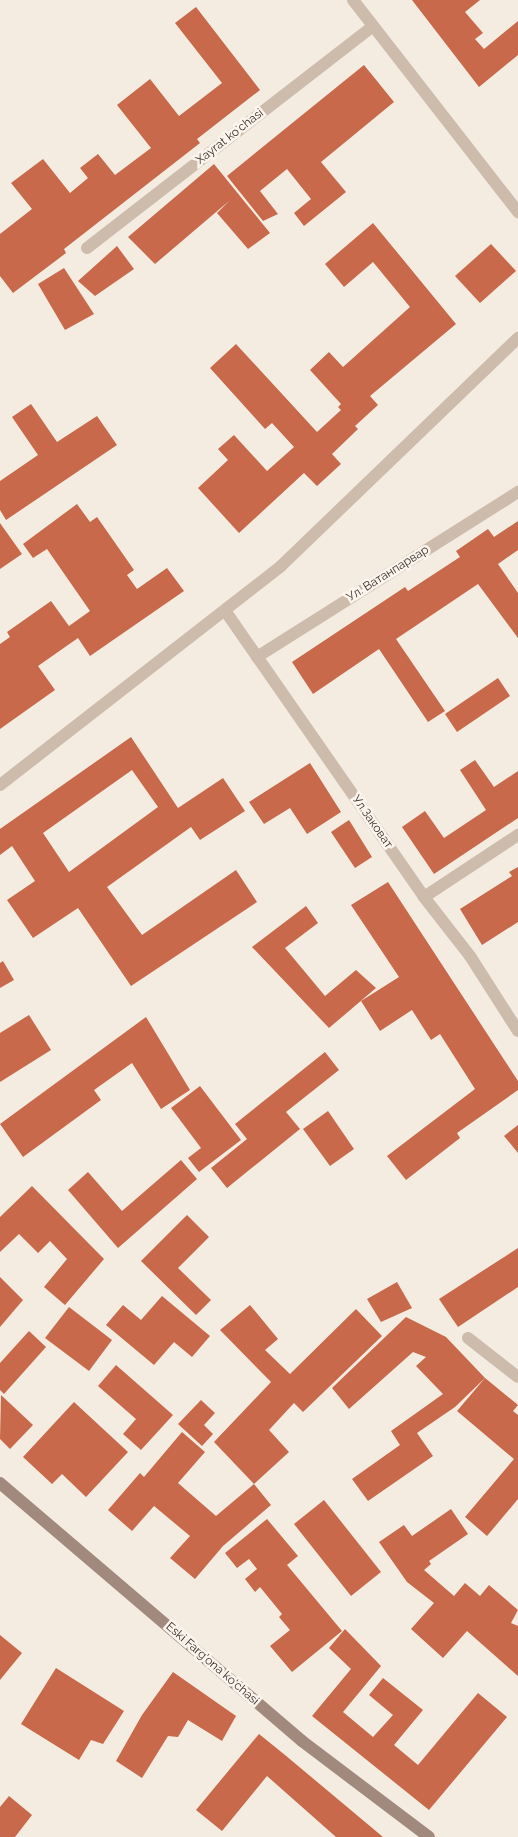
<!DOCTYPE html>
<meta charset="utf-8">
<style>
body{margin:0}
#map{position:relative;width:518px;height:1837px;overflow:hidden;background:#f4ebe1;font-family:Raleway,sans-serif}
div>[style]{position:absolute}
[style*='--x']{left:calc(var(--x)*1px);top:calc(var(--y)*1px);width:calc(var(--w)*1px);rotate:calc(var(--a)*1deg)}
.building>*{inset:0;background:#c8694b}
.minor>*{height:12px;margin:-6px;padding:0 6px;transform-origin:6px;border-radius:6px;background:#cdbbac}
.secondary>*{height:12px;margin:-6px;padding:0 6px;transform-origin:6px;border-radius:6px;background:#a18a7d}
span{translate:-50% -50%;white-space:nowrap;text-align:center;line-height:1.15;-webkit-text-stroke:5px #fbf5ee;paint-order:stroke}
.street-label{font-size:12px;color:#3b302b}
</style>
<div id="map">
<div class="building">
<div style="clip-path:polygon(412px 0,480px 0,465px 12px,483px 33px,475px 39px,484px 49px,518px 21px,518px 55px,479px 87px)"></div>
<div style="clip-path:polygon(196px 7px,260px 90px,197px 139px,200px 143px,64px 249px,66px 253px,13px 293px,0 276px,0 234px,32px 209px,11px 183px,43px 159px,70px 193px,88px 178px,80px 168px,98px 154px,115px 175px,151px 148px,117px 105px,150px 79px,179px 116px,222px 83px,175px 23px)"></div>
<div style="clip-path:polygon(364px 65px,394px 102px,321px 162px,346px 192px,304px 226px,294px 213px,311px 199px,287px 169px,260px 191px,278px 214px,263px 221px,227px 176px)"></div>
<div style="clip-path:polygon(214px 164px,270px 233px,248px 249px,217px 213px,229px 201px,155px 264px,128px 237px)"></div>
<div style="clip-path:polygon(373px 223px,456px 324px,370px 396px,378px 405px,355px 426px,358px 429px,332px 454px,341px 464px,317px 486px,304px 473px,239px 533px,198px 488px,228px 460px,218px 449px,234px 435px,267px 471px,294px 447px,272px 423px,265px 429px,210px 368px,236px 344px,317px 432px,341px 410px,338px 407px,341px 404px,310px 370px,329px 352px,343px 367px,410px 307px,373px 262px,344px 287px,325px 264px)"></div>
<div style="clip-path:polygon(491px 244px,516px 271px,480px 303px,455px 276px)"></div>
<div style="clip-path:polygon(117px 246px,134px 269px,95px 296px,78px 281px)"></div>
<div style="clip-path:polygon(64px 268px,94px 314px,65px 330px,38px 284px)"></div>
<div style="clip-path:polygon(31px 404px,57px 442px,97px 416px,117px 445px,6px 520px,0 510px,0 481px,38px 455px,12px 417px)"></div>
<div style="clip-path:polygon(77px 504px,90px 522px,97px 517px,134px 570px,127px 575px,137px 589px,167px 568px,184px 591px,90px 656px,78px 638px,38px 666px,55px 690px,0 729px,0 644px,10px 637px,7px 632px,51px 601px,69px 626px,90px 611px,47px 549px,33px 558px,23px 544px)"></div>
<div style="clip-path:polygon(518px 521px,518px 550px,498px 564px,518px 593px,518px 638px,478px 584px,396px 639px,445px 711px,428px 722px,379px 649px,313px 694px,292px 662px,405px 587px,408px 591px,460px 557px,456px 551px,488px 529px,494px 537px)"></div>
<div style="clip-path:polygon(0 523px,22px 554px,0 569px)"></div>
<div style="clip-path:polygon(498px 678px,510px 696px,457px 732px,445px 714px)"></div>
<div style="clip-path:polygon(evenodd,131px 737px,178px 808px,223px 778px,245px 811px,200px 840px,191px 827px,107px 887px,142px 935px,236px 870px,257px 902px,131px 986px,78px 908px,33px 938px,7px 900px,35px 881px,12px 846px,0 855px,0 829px,131px 737px,132px 770px,158px 807px,69px 872px,43px 833px,132px 770px)"></div>
<div style="clip-path:polygon(475px 760px,494px 787px,518px 771px,518px 818px,434px 874px,402px 827px,425px 811px,444px 838px,486px 810px,460px 770px)"></div>
<div style="clip-path:polygon(310px 763px,341px 812px,307px 834px,290px 808px,264px 824px,249px 802px)"></div>
<div style="clip-path:polygon(349px 820px,372px 857px,355px 868px,331px 832px)"></div>
<div style="clip-path:polygon(518px 867px,518px 922px,482px 945px,460px 909px,512px 876px,509px 872px)"></div>
<div style="clip-path:polygon(388px 882px,518px 1081px,518px 1090px,457px 1133px,460px 1138px,406px 1180px,387px 1156px,475px 1089px,440px 1034px,431px 1040px,412px 1010px,380px 1031px,361px 1001px,399px 977px,351px 905px)"></div>
<div style="clip-path:polygon(306px 906px,318px 923px,285px 948px,325px 996px,356px 970px,376px 988px,329px 1028px,252px 947px)"></div>
<div style="clip-path:polygon(3px 961px,14px 980px,0 988px,0 963px)"></div>
<div style="clip-path:polygon(29px 1015px,51px 1050px,0 1082px,0 1033px)"></div>
<div style="clip-path:polygon(146px 1017px,190px 1090px,161px 1109px,132px 1063px,94px 1090px,101px 1100px,23px 1157px,0 1124px)"></div>
<div style="clip-path:polygon(325px 1052px,339px 1070px,286px 1112px,300px 1129px,227px 1188px,211px 1168px,247px 1139px,235px 1124px)"></div>
<div style="clip-path:polygon(200px 1086px,241px 1140px,199px 1172px,188px 1158px,201px 1148px,171px 1108px)"></div>
<div style="clip-path:polygon(328px 1111px,354px 1149px,330px 1166px,303px 1129px)"></div>
<div style="clip-path:polygon(518px 1125px,518px 1153px,504px 1136px)"></div>
<div style="clip-path:polygon(181px 1160px,197px 1179px,118px 1248px,68px 1190px,88px 1172px,122px 1211px)"></div>
<div style="clip-path:polygon(32px 1186px,104px 1259px,65px 1305px,44px 1287px,67px 1259px,50px 1241px,38px 1253px,19px 1234px,0 1252px,0 1217px)"></div>
<div style="clip-path:polygon(187px 1215px,209px 1237px,178px 1268px,211px 1300px,196px 1315px,141px 1261px)"></div>
<div style="clip-path:polygon(518px 1248px,518px 1287px,458px 1327px,439px 1299px)"></div>
<div style="clip-path:polygon(0 1277px,23px 1300px,0 1327px)"></div>
<div style="clip-path:polygon(397px 1282px,412px 1308px,381px 1322px,367px 1299px)"></div>
<div style="clip-path:polygon(162px 1296px,210px 1336px,192px 1357px,174px 1342px,154px 1365px,106px 1325px,123px 1305px,141px 1320px)"></div>
<div style="clip-path:polygon(250px 1305px,278px 1339px,265px 1350px,290px 1374px,356px 1309px,382px 1336px,303px 1412px,294px 1403px,269px 1430px,289px 1452px,254px 1484px,271px 1505px,223px 1546px,195px 1579px,170px 1558px,190px 1536px,154px 1506px,132px 1531px,108px 1510px,140px 1473px,144px 1477px,182px 1432px,205px 1452px,178px 1483px,216px 1516px,254px 1484px,214px 1442px,271px 1382px,220px 1330px)"></div>
<div style="clip-path:polygon(69px 1307px,112px 1340px,89px 1371px,45px 1338px)"></div>
<div style="clip-path:polygon(406px 1317px,446px 1337px,485px 1378px,518px 1405px,513px 1411px,518px 1415px,518px 1499px,487px 1536px,465px 1517px,514px 1459px,457px 1411px,485px 1378px,455px 1407px,417px 1433px,433px 1456px,368px 1501px,352px 1479px,400px 1445px,391px 1431px,443px 1394px,416px 1366px,426px 1357px,413px 1352px,349px 1409px,332px 1388px)"></div>
<div style="clip-path:polygon(29px 1331px,46px 1347px,4px 1394px,0 1390px,0 1363px)"></div>
<div style="clip-path:polygon(116px 1365px,173px 1415px,141px 1450px,123px 1434px,136px 1419px,98px 1386px)"></div>
<div style="clip-path:polygon(1px 1395px,33px 1425px,10px 1449px,0 1439px)"></div>
<div style="clip-path:polygon(201px 1400px,215px 1413px,204px 1425px,213px 1434px,202px 1446px,178px 1424px)"></div>
<div style="clip-path:polygon(74px 1402px,128px 1452px,86px 1497px,62px 1474px,52px 1484px,23px 1457px)"></div>
<div style="clip-path:polygon(324px 1500px,381px 1572px,351px 1596px,294px 1524px)"></div>
<div style="clip-path:polygon(451px 1509px,468px 1534px,429px 1561px,431px 1564px,424px 1570px,454px 1596px,465px 1583px,480px 1596px,489px 1585px,518px 1610px,511px 1623px,518px 1626px,518px 1676px,467px 1631px,443px 1658px,411px 1629px,434px 1603px,407px 1582px,379px 1542px,404px 1525px,412px 1536px)"></div>
<div style="clip-path:polygon(267px 1519px,298px 1556px,287px 1565px,342px 1631px,292px 1672px,270px 1646px,290px 1630px,279px 1617px,282px 1614px,260px 1587px,255px 1592px,245px 1579px,257px 1569px,249px 1559px,237px 1568px,225px 1553px)"></div>
<div style="clip-path:polygon(345px 1629px,381px 1666px,343px 1712px,373px 1737px,393px 1715px,369px 1695px,383px 1678px,423px 1710px,394px 1745px,418px 1765px,478px 1693px,507px 1717px,429px 1810px,312px 1716px,351px 1669px,329px 1648px)"></div>
<div style="clip-path:polygon(0 1635px,22px 1653px,0 1680px)"></div>
<div style="clip-path:polygon(56px 1668px,124px 1711px,103px 1744px,91px 1740px,79px 1760px,21px 1724px)"></div>
<div style="clip-path:polygon(173px 1672px,236px 1716px,222px 1741px,188px 1720px,178px 1737px,168px 1736px,142px 1778px,116px 1761px,142px 1715px)"></div>
<div style="clip-path:polygon(259px 1734px,285px 1755px,383px 1837px,336px 1837px,267px 1776px,222px 1831px,196px 1810px)"></div>
<div style="clip-path:polygon(9px 1796px,32px 1815px,15px 1837px,0 1837px,0 1807px)"></div>
</div>
<div class="minor">
<div style="--x:353;--y:0;--w:269;--a:52.1"></div>
<div style="--x:87;--y:248;--w:362;--a:-37.8"></div>
<div style="--x:226;--y:612;--w:347;--a:55.2"></div>
<div style="--x:424;--y:897;--w:75;--a:52.1"></div>
<div style="--x:470;--y:956;--w:89;--a:57.4"></div>
<div style="--x:257;--y:657;--w:309;--a:-32.3"></div>
<div style="--x:0;--y:785;--w:356;--a:-37.9"></div>
<div style="--x:281;--y:566;--w:329;--a:-43.9"></div>
<div style="--x:424;--y:897;--w:113;--a:-33.4"></div>
<div style="--x:468;--y:1338;--w:63;--a:38"></div>
</div>
<div class="secondary">
<div style="--x:0;--y:1483;--w:397;--a:40.5"></div>
<div style="--x:302;--y:1741;--w:159;--a:37.1"></div>
</div>
<div class="street-label">
<span style="left:230px;top:137px;rotate:-38deg">Xayrat koʻchasi</span>
<span style="left:388px;top:574px;rotate:-32deg">Ул. Ватанпарвар</span>
<span style="left:372px;top:822px;rotate:55deg">Ул.Заковат</span>
<span style="left:212px;top:1664px;rotate:41deg">Eski Farg'ona ko'chasi</span>
</div>
</div>
